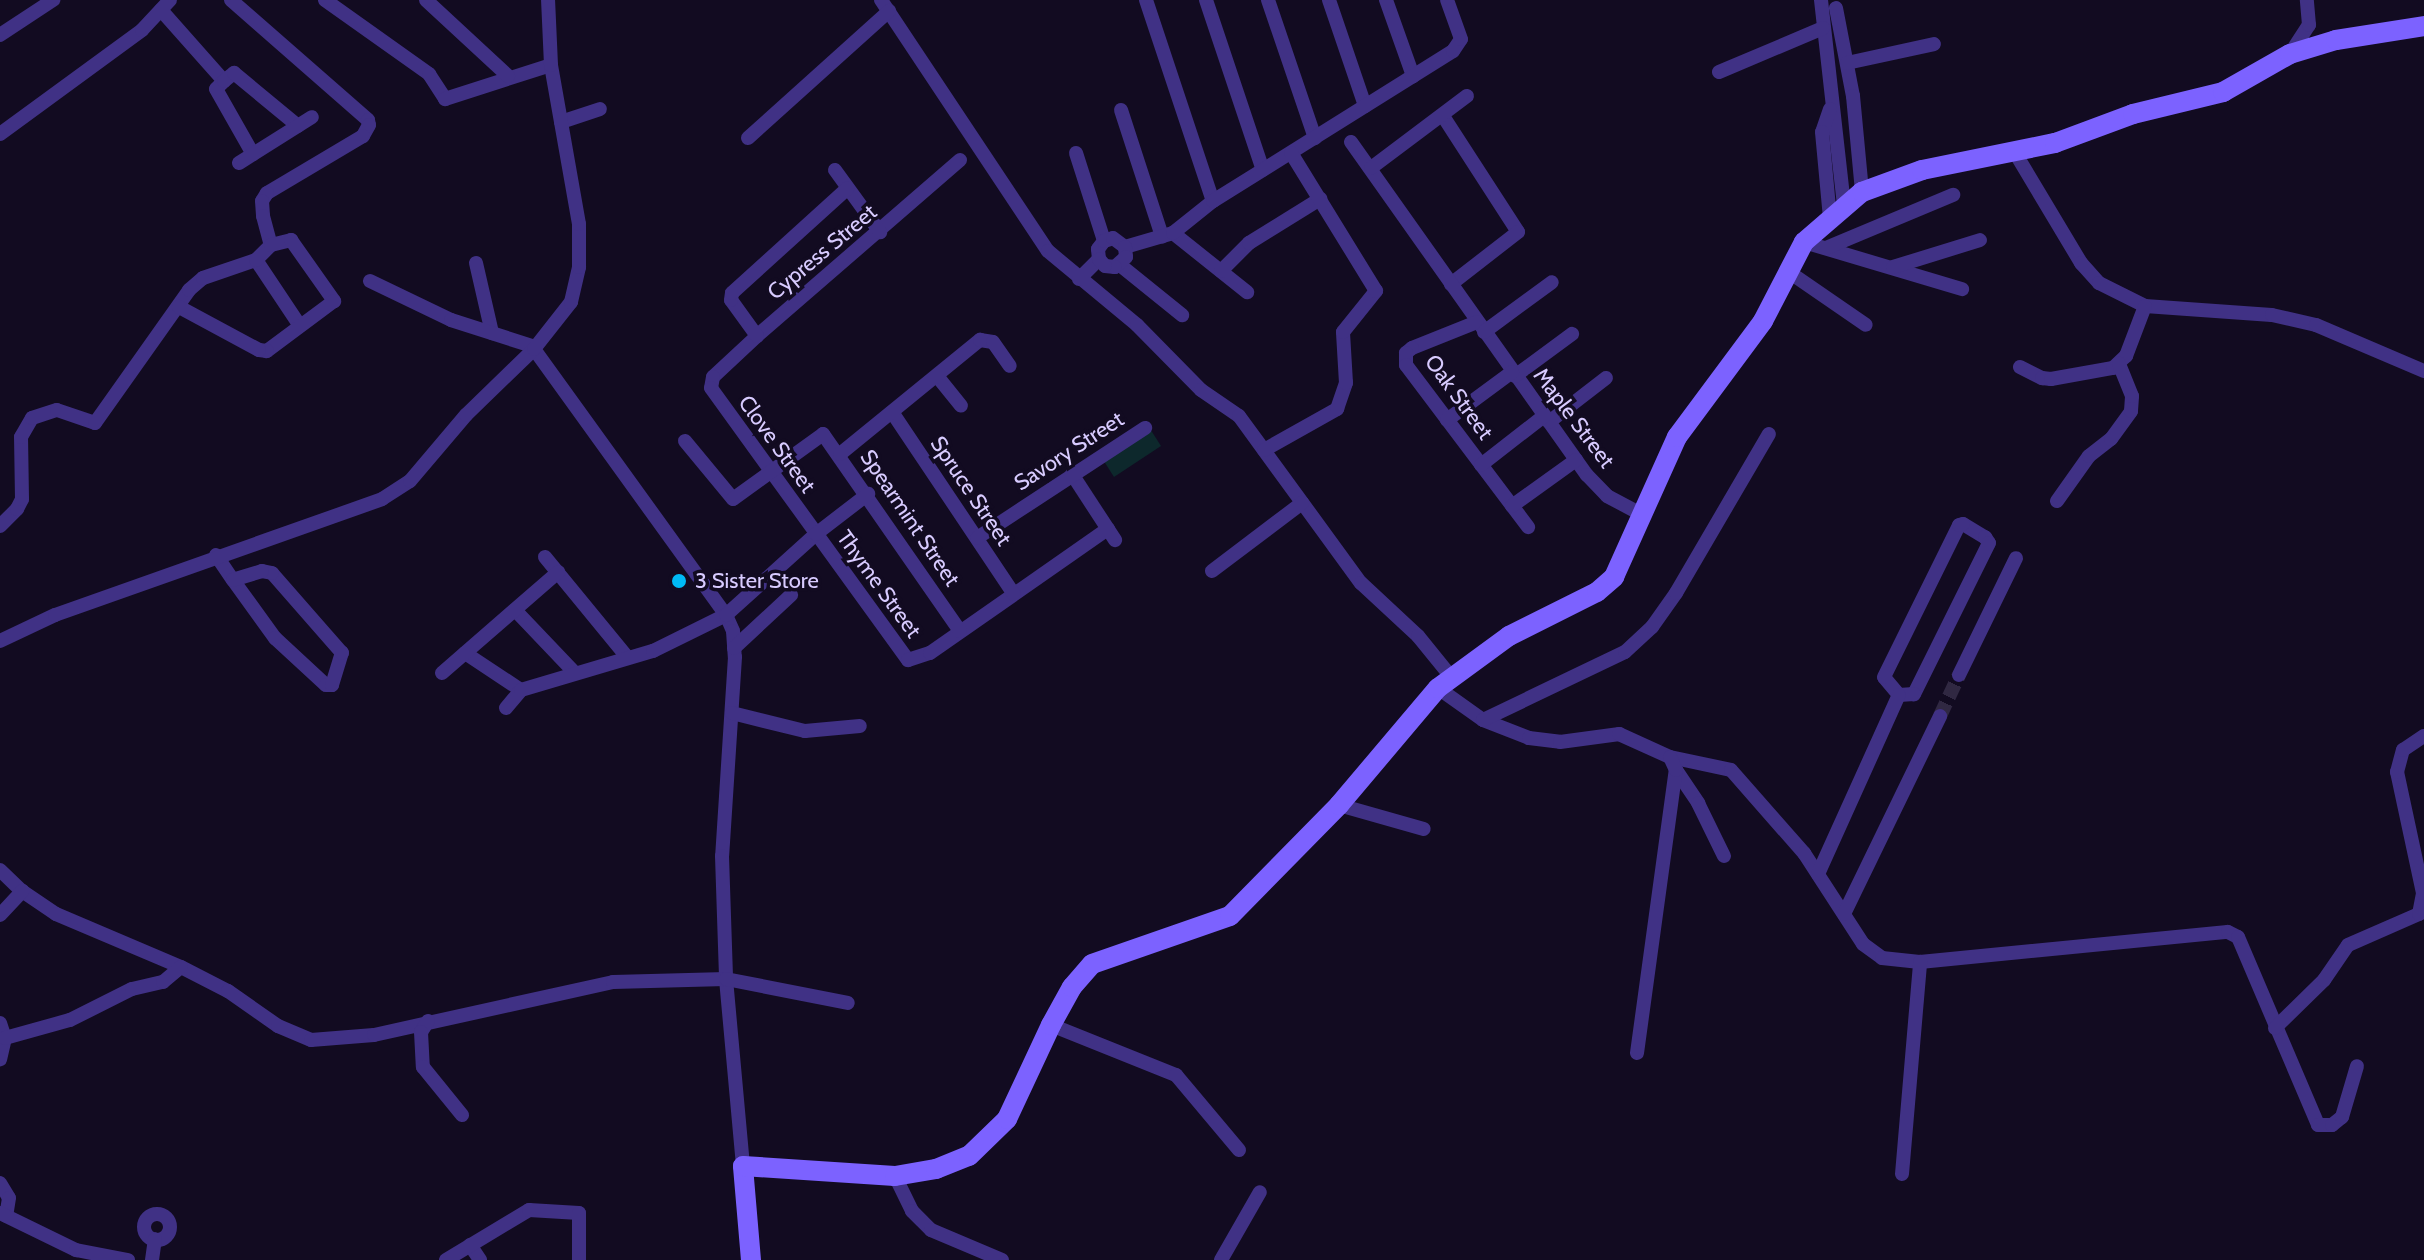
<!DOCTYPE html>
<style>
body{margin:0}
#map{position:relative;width:2424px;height:1260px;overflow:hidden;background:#120b21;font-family:Cabin,sans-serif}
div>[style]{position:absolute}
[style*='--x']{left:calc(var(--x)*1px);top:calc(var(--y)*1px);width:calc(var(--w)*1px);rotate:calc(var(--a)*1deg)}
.green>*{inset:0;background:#0d282c}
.street-tunnel>*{height:14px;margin-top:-7px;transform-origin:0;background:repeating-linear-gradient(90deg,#302842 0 14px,transparent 0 21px)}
.street>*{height:14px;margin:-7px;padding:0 7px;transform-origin:7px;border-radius:7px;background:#403185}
.street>.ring{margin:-7px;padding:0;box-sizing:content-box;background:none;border:14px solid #403185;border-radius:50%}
.secondary>*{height:20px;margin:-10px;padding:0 10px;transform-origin:10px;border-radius:10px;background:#7c62ff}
.dots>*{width:22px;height:22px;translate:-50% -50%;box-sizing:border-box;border:4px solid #120b21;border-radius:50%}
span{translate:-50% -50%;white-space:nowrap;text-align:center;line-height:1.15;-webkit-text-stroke:7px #120b21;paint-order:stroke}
.street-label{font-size:22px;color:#d8cbff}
.poi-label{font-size:22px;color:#d8cbff}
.left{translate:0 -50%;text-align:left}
</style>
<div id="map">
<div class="green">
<div style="clip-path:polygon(1147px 424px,1161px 446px,1114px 477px,1100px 455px)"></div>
</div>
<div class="street-tunnel">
<div style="--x:1940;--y:716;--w:45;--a:-65.1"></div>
</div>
<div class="street">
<div style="--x:231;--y:0;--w:182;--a:41.2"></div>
<div style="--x:368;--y:120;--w:5;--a:79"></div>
<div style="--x:369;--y:125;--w:13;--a:119"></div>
<div style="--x:363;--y:136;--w:112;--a:149.3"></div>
<div style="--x:267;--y:193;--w:9;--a:122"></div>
<div style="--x:262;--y:201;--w:15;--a:86"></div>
<div style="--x:263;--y:216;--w:30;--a:75"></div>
<div style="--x:325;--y:0;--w:128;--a:35.4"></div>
<div style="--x:429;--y:74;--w:30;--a:57"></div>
<div style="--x:445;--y:99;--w:111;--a:-17.8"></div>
<div style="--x:426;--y:0;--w:112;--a:42.8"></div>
<div style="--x:881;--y:0;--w:301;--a:56.4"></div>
<div style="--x:1048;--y:251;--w:116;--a:39.7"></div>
<div style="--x:1137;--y:325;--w:91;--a:45.4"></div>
<div style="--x:1201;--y:390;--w:46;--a:34.4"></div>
<div style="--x:1239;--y:416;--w:207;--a:53.9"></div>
<div style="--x:1361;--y:583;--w:78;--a:42.9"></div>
<div style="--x:1418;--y:636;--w:54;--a:51"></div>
<div style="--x:1146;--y:0;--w:212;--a:71.6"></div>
<div style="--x:1206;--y:0;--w:179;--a:71.5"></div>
<div style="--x:1268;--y:0;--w:146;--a:71.2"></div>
<div style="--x:1329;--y:0;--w:112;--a:71.2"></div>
<div style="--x:1386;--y:0;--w:81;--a:70.4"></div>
<div style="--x:1821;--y:0;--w:207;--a:83.6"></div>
<div style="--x:1836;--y:8;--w:90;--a:79.1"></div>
<div style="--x:1853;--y:96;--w:96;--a:84.6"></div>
<div style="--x:161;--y:10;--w:95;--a:48.4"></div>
<div style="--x:224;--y:81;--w:11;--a:135"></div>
<div style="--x:216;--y:89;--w:75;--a:60.4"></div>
<div style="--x:0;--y:35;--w:64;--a:-33.4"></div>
<div style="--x:2290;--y:54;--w:35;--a:-57"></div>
<div style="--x:2309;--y:25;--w:25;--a:-95"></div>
<div style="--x:1847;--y:63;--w:89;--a:-12.3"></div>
<div style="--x:1719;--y:72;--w:113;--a:-22.9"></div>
<div style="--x:224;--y:81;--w:13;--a:-39"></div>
<div style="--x:234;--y:73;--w:83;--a:39.6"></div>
<div style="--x:1830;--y:109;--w:24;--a:109"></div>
<div style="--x:1822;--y:132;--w:87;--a:84.7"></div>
<div style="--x:1121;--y:110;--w:133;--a:72"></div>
<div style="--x:1443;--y:116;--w:138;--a:57.1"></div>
<div style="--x:1518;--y:232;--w:85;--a:142.2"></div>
<div style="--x:561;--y:122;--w:41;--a:-18.4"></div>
<div style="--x:0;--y:134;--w:176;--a:-36.2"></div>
<div style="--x:142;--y:30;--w:41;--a:-47"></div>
<div style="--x:748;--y:138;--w:190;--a:-42"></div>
<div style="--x:1351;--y:142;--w:408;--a:54.7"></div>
<div style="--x:1587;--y:475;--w:29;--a:46"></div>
<div style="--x:1607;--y:496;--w:40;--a:28"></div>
<div style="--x:2014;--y:151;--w:131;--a:59.1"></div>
<div style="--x:2081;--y:263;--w:27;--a:48"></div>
<div style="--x:2099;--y:283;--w:51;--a:26.6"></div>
<div style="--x:2145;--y:306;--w:127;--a:4.1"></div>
<div style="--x:2272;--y:315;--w:45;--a:12.8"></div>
<div style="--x:2316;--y:325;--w:117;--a:23.1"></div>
<div style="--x:1076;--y:153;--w:92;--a:72.3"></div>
<div style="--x:960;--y:160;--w:269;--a:139.1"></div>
<div style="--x:757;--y:336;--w:60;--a:137"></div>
<div style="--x:713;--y:377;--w:11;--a:100"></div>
<div style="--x:711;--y:388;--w:336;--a:54.1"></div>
<div style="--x:908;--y:660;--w:23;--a:-18"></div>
<div style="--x:930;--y:653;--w:217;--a:-34.9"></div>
<div style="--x:239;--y:163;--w:86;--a:-32.2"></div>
<div style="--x:1371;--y:168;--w:120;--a:-36.9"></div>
<div style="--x:835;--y:170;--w:77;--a:54"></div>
<div style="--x:1173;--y:233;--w:95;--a:38.6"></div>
<div style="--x:1804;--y:242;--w:165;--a:16.6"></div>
<div style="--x:1125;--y:247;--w:50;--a:-16.3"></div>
<div style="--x:1173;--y:233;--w:51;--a:-38.7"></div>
<div style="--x:1213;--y:201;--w:283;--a:-32"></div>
<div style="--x:1453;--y:51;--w:14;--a:-56"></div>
<div style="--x:1461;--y:39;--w:41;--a:-109.7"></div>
<div style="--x:1826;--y:248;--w:138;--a:-22.7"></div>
<div style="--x:256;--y:260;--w:79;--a:56.3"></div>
<div style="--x:476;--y:263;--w:72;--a:77.1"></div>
<div style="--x:1120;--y:265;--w:80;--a:38.9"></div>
<div style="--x:1893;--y:267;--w:91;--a:-17.2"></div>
<div style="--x:1221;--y:271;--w:40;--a:-45"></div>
<div style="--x:1249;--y:243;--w:84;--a:-31.8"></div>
<div style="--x:1789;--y:272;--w:93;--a:34.5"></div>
<div style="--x:1079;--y:279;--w:28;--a:-45"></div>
<div style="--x:1099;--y:259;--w:10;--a:-96"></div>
<div style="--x:1098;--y:249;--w:10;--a:-53"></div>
<div style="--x:1104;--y:241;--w:9;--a:-18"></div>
<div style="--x:1113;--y:238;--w:15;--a:37"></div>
<div style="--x:1125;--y:247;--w:10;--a:84"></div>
<div style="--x:1126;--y:257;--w:15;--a:138"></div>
<div style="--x:1115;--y:267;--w:10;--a:-174"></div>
<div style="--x:1105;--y:266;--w:9;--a:-131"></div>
<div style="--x:370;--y:281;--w:90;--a:25.7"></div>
<div style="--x:451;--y:320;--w:88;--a:17.8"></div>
<div style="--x:1477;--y:322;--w:70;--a:158.2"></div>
<div style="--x:1412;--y:348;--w:8;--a:140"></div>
<div style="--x:1406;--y:353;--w:12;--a:90"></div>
<div style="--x:1406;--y:365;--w:203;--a:53"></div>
<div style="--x:1484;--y:332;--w:84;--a:-36.3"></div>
<div style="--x:757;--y:336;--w:44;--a:-125.8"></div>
<div style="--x:731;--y:300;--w:7;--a:-82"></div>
<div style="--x:732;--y:293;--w:156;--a:-42.2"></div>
<div style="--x:534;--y:349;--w:328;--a:54.2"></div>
<div style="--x:726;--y:615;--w:17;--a:66"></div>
<div style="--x:733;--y:631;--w:26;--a:86"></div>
<div style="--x:735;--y:657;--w:199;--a:93.7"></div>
<div style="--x:722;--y:856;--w:123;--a:88.1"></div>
<div style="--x:726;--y:979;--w:188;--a:84.8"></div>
<div style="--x:2020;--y:367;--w:25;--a:27"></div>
<div style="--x:2042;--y:378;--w:9;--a:6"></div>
<div style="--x:2051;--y:379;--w:63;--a:-10.1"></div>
<div style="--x:2113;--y:368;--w:18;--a:-43"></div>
<div style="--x:2126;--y:356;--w:53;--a:-69.2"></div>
<div style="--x:937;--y:376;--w:38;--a:51"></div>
<div style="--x:1515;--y:376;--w:71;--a:-36.4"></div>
<div style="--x:892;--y:412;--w:219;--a:56.2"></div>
<div style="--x:1447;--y:420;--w:81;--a:-36.4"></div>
<div style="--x:1549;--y:422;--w:72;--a:-37.7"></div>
<div style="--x:685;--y:441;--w:75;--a:50.4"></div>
<div style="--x:733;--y:499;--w:111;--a:-35.8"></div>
<div style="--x:823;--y:434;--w:240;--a:55.2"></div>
<div style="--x:1264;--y:450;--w:84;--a:-29.3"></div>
<div style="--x:1337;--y:409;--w:28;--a:-71"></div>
<div style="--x:1346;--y:383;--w:51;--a:-93.4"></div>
<div style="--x:1343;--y:332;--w:53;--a:-51.2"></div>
<div style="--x:1376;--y:291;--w:162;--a:-121.6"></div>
<div style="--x:840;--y:454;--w:181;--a:-39.2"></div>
<div style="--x:980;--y:340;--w:13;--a:9"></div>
<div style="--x:993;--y:342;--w:29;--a:55"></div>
<div style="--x:1481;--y:465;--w:80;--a:-37.9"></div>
<div style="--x:1072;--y:474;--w:79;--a:56.9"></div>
<div style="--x:2057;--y:501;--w:55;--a:-54.6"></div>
<div style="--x:2089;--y:456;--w:28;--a:-38"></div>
<div style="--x:2111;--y:439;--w:34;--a:-54"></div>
<div style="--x:2131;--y:411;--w:15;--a:-86"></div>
<div style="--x:2132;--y:396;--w:35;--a:-112"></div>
<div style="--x:1512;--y:506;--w:79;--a:-35.7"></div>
<div style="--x:1963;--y:524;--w:26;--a:31"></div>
<div style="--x:1985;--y:537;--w:7;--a:56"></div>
<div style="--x:1989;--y:543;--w:169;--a:116.4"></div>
<div style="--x:1914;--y:694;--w:15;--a:176"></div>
<div style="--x:1899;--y:695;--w:23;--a:-130"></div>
<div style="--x:1884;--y:677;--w:169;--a:-63.7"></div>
<div style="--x:1959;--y:525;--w:4;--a:-14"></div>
<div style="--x:0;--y:526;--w:24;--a:-45"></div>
<div style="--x:17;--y:509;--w:11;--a:-63"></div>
<div style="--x:22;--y:499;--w:62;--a:-90.9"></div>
<div style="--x:21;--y:437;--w:22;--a:-60"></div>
<div style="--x:32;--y:418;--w:26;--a:-18"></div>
<div style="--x:57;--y:410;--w:40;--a:18.9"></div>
<div style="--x:95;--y:423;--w:163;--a:-54.7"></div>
<div style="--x:189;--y:290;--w:18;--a:-41"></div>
<div style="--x:203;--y:278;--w:56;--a:-18.8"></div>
<div style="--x:256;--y:260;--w:21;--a:-45"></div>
<div style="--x:271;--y:245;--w:21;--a:-14"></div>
<div style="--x:291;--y:240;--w:75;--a:54.8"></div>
<div style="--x:334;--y:301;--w:84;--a:143.3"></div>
<div style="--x:267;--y:351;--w:8;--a:-173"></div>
<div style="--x:259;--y:350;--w:91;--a:-151.7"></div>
<div style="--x:977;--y:538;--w:201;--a:-33.2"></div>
<div style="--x:216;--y:555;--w:30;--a:56"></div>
<div style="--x:233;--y:580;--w:72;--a:54.1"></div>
<div style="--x:275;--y:638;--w:69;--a:42.7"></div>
<div style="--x:326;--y:685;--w:6;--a:0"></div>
<div style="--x:332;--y:685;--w:34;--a:-73"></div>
<div style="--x:342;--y:653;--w:106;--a:-131.2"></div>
<div style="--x:272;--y:573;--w:10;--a:-169"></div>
<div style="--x:262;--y:571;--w:30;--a:163"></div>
<div style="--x:545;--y:557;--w:129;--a:50.6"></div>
<div style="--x:1212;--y:571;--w:113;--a:-37.1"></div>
<div style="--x:515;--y:610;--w:86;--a:46.4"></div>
<div style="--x:0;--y:641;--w:61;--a:-25.3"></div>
<div style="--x:55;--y:615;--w:347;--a:-19.5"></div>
<div style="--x:382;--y:499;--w:33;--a:-33"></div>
<div style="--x:410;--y:481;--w:87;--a:-49.7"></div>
<div style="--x:466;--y:415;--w:95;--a:-44.1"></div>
<div style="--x:534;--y:349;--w:60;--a:-51.8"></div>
<div style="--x:571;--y:302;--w:36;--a:-77"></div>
<div style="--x:579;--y:267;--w:43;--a:-90"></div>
<div style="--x:579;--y:224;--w:161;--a:-100"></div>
<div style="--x:551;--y:65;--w:65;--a:-92.6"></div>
<div style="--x:734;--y:648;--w:78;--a:-42.9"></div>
<div style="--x:465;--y:653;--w:67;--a:33.5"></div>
<div style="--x:442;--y:673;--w:154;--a:-41"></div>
<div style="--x:1959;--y:675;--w:130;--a:-64"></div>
<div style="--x:1438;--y:688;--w:55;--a:35.4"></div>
<div style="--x:1483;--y:720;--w:49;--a:21.4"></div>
<div style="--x:1529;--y:738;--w:31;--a:7"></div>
<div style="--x:1560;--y:742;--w:60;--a:-7.7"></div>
<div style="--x:1619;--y:734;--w:56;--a:24.3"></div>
<div style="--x:1670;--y:757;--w:62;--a:12"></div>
<div style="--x:1731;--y:770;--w:111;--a:48.7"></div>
<div style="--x:1804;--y:853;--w:108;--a:57"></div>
<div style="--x:1863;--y:944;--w:24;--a:36"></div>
<div style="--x:1882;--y:958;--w:38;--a:6"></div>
<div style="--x:1920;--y:962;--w:309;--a:-5.6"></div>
<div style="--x:2228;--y:932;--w:11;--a:27"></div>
<div style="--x:2238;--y:937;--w:204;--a:66.9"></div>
<div style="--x:2318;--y:1125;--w:14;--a:0"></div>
<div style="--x:2332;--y:1125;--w:13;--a:-39"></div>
<div style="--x:2342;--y:1117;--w:53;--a:-73.6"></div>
<div style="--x:506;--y:708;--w:23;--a:-50"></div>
<div style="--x:521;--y:690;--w:138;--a:-16.5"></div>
<div style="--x:653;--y:651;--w:81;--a:-26.3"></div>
<div style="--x:726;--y:615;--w:121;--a:-42"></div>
<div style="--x:816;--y:534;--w:66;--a:-37.6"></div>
<div style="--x:732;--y:713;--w:75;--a:13.9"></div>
<div style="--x:805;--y:731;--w:55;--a:-5.2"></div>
<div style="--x:1483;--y:720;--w:157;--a:-25.6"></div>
<div style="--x:1625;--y:652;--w:37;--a:-43"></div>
<div style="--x:1652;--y:627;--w:42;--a:-54.8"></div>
<div style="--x:1676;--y:593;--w:184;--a:-59.7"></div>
<div style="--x:1676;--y:770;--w:40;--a:56"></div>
<div style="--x:1698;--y:803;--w:59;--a:63.9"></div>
<div style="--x:1339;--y:805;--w:88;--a:15.8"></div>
<div style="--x:0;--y:870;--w:30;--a:44"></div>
<div style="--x:22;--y:891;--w:41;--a:34.1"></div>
<div style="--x:56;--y:914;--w:136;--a:23"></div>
<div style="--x:181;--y:967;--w:53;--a:27.1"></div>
<div style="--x:228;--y:991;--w:61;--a:35"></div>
<div style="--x:278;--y:1026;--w:36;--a:23"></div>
<div style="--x:311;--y:1040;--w:63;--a:-4.5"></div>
<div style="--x:374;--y:1035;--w:245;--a:-12.5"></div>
<div style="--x:613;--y:982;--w:113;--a:-1.5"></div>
<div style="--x:726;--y:979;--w:124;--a:11.1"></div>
<div style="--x:1818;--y:874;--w:196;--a:-65.7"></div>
<div style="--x:1844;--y:914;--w:220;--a:-64.1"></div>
<div style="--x:0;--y:915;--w:33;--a:-47"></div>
<div style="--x:428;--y:1021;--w:13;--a:122"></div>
<div style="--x:421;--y:1032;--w:35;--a:87"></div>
<div style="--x:423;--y:1067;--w:62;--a:50.9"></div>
<div style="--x:0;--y:1023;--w:16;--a:72"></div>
<div style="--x:5;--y:1038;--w:22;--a:103"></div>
<div style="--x:1051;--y:1025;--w:135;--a:21.8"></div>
<div style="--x:1176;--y:1075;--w:98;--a:50"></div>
<div style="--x:2275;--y:1028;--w:69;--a:-44.4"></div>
<div style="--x:2324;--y:980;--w:42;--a:-55.6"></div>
<div style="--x:2348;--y:945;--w:77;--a:-23.6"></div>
<div style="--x:2419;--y:914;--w:21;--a:-79"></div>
<div style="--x:2423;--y:893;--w:124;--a:-102.1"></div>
<div style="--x:2397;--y:772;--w:23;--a:-75"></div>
<div style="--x:2403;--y:750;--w:25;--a:-34"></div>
<div style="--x:5;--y:1038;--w:67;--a:-15.5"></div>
<div style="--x:70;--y:1020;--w:69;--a:-26.6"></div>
<div style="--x:132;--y:989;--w:32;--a:-13"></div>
<div style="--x:163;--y:982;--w:23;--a:-40"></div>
<div style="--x:1637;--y:1053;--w:286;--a:-82.2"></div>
<div style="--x:1676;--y:770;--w:14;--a:-115"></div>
<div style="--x:1902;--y:1174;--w:213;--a:-85.1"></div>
<div style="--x:895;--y:1176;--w:39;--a:64"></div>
<div style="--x:912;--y:1211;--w:27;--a:45"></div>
<div style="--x:931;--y:1230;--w:77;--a:22.9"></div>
<div style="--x:0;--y:1183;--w:17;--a:59"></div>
<div style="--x:9;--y:1198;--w:18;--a:99"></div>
<div style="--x:0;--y:1213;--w:85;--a:26"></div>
<div style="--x:76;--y:1250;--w:53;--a:10.9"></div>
<div class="ring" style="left:144px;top:1214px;width:12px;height:12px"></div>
<div style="--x:470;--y:1245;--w:18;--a:56"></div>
<div style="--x:152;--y:1260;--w:21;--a:-82"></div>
<div style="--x:446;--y:1260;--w:97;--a:-31.1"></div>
<div style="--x:529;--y:1210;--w:50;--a:3.4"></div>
<div style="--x:579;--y:1213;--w:47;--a:90"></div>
<div style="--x:1221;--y:1260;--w:78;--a:-60.2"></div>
</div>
<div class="secondary">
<div style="--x:751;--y:1260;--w:94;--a:-94.9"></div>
<div style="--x:743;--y:1166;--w:152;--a:3.8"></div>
<div style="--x:895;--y:1176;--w:42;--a:-9.7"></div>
<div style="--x:936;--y:1169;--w:35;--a:-22"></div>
<div style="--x:969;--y:1156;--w:53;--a:-44.2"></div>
<div style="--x:1007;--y:1119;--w:104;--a:-64.9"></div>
<div style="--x:1051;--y:1025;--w:43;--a:-61.1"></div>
<div style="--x:1072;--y:987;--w:30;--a:-49"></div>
<div style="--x:1092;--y:964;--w:146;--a:-19.2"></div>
<div style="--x:1230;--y:916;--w:156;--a:-45.5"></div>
<div style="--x:1339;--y:805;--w:153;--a:-49.8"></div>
<div style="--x:1438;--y:688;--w:88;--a:-36.2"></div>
<div style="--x:1509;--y:636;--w:98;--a:-26.6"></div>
<div style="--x:1597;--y:592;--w:23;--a:-41"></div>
<div style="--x:1614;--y:577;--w:154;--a:-65.8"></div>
<div style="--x:1677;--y:437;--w:144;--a:-53.4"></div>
<div style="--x:1763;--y:321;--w:89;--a:-62.6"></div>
<div style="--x:1804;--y:242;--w:77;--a:-40.8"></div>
<div style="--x:1862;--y:192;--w:64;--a:-20.1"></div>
<div style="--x:1922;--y:170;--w:136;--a:-11.5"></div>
<div style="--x:2055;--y:143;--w:83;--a:-20.4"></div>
<div style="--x:2133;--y:114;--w:93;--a:-13.7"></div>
<div style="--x:2223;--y:92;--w:77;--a:-29.6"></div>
<div style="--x:2290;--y:54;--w:48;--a:-16.9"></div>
<div style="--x:2336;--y:40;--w:89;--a:-9"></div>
</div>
<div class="dots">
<div style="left:679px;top:581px;background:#00baf6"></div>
</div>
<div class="street-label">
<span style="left:822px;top:252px;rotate:-40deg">Cypress Street</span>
<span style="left:1459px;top:397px;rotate:54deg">Oak Street</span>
<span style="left:1574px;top:418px;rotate:53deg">Maple Street</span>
<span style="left:777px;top:444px;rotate:54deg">Clove Street</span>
<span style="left:1069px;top:451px;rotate:-33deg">Savory Street</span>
<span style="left:971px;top:491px;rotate:56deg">Spruce Street</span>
<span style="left:910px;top:518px;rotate:56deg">Spearmint Street</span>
<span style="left:879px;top:584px;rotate:54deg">Thyme Street</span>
</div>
<div class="poi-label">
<span class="left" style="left:695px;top:581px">3 Sister Store</span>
</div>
</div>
